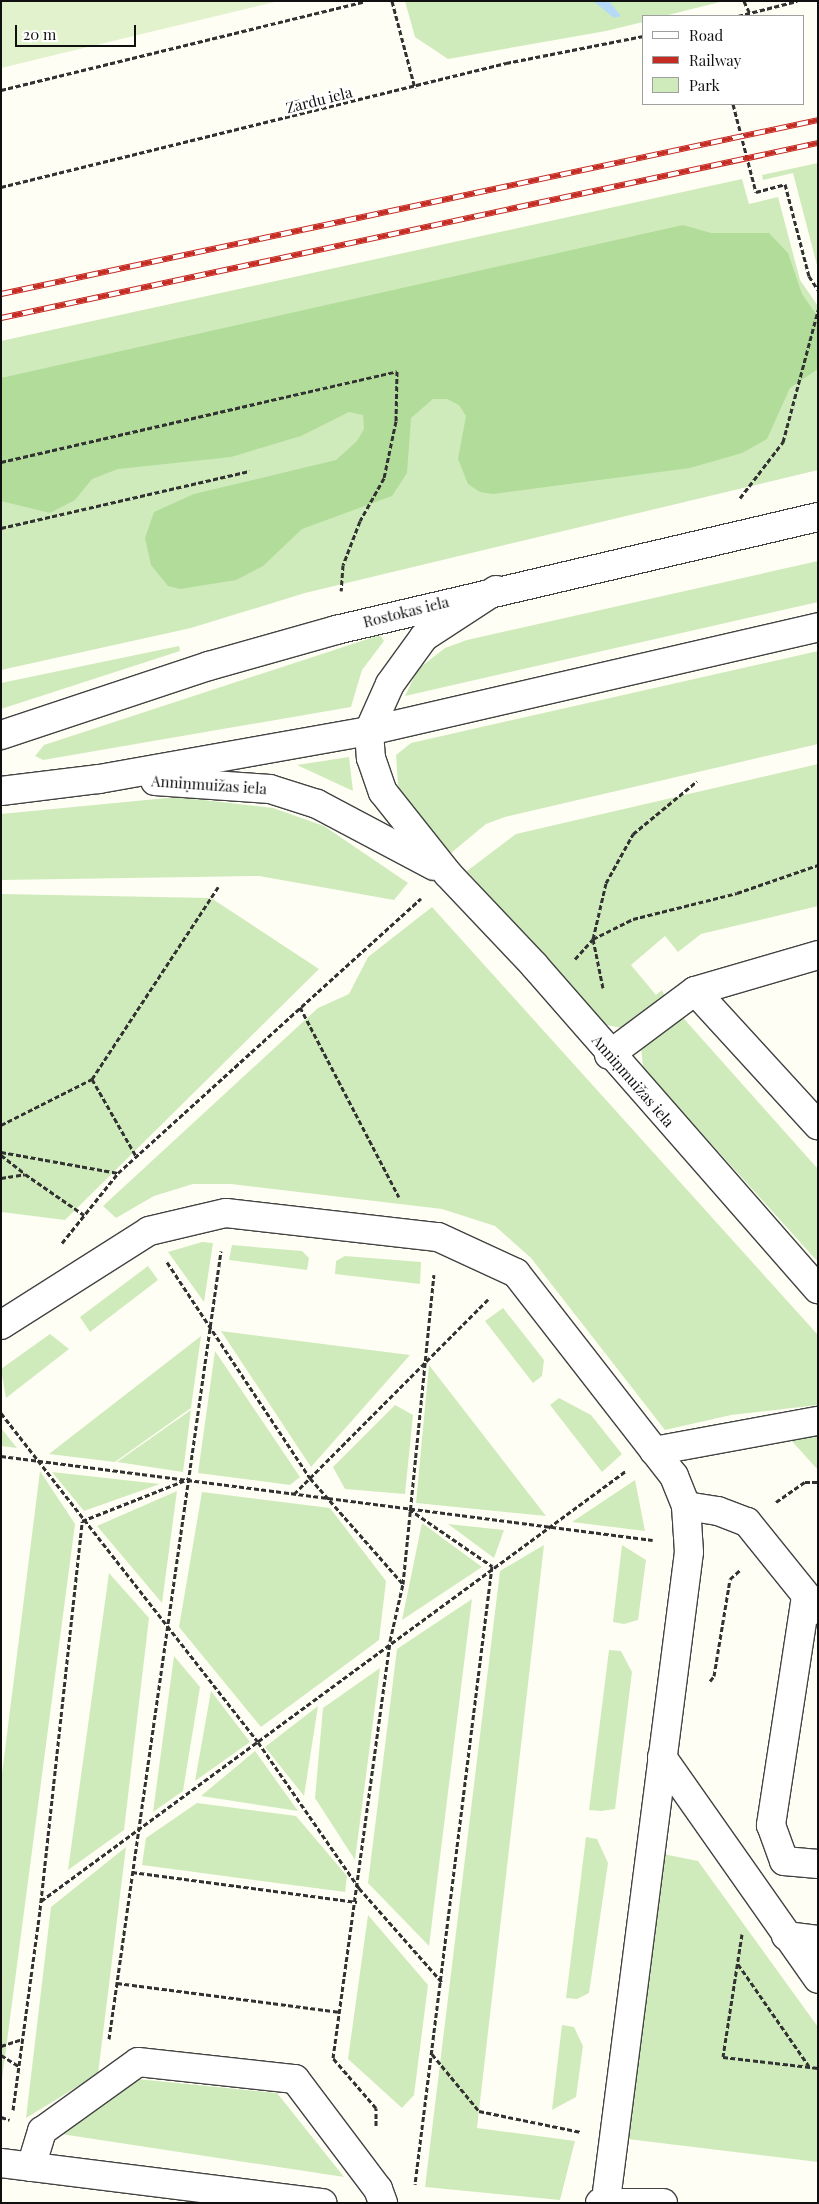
<!DOCTYPE html>
<meta charset="utf-8">
<style>
body{margin:0}
#map{position:relative;width:819px;height:2204px;overflow:hidden;background:#fffef4;font-family:"Playfair Display",serif}
div>[style]{position:absolute}
[style*='--x']{left:calc(var(--x)*1px);top:calc(var(--y)*1px);width:calc(var(--w)*1px);rotate:calc(var(--a)*1deg)}
.green>*{inset:0;background:#d0ebbb}
.forest>*{inset:0;background:#b2dc9a}
.pitch>*{inset:0;background:#e2f2cd}
.water>*{inset:0;background:#b7d9f8}
.path>*{height:3px;margin-top:-1.5px;transform-origin:0;background:repeating-linear-gradient(90deg,#323232 0 5px,transparent 0 7.5px)}
.roads{filter:drop-shadow(1px 0 #434343) drop-shadow(-1px 0 #434343) drop-shadow(0 1px #434343) drop-shadow(0 -1px #434343)}
.minor>*{height:28px;margin:-14px;padding:0 14px;transform-origin:14px;border-radius:14px;background:#fff}
.rail>*{height:5.5px;margin-top:-2.75px;transform-origin:0;background:repeating-linear-gradient(90deg,#fff 0 11px,#c52c24 0 22px);box-sizing:border-box;border-block:1px solid #c52c24}
span{translate:-50% -50%;white-space:nowrap;text-align:center;line-height:1.15;-webkit-text-stroke:5px #fff;paint-order:stroke}
.street-label{font-size:15px;color:#101010}
.frame{position:absolute;inset:0;border:2px solid #101010;pointer-events:none}
.legend{position:absolute;left:642px;top:15px;width:162px;height:90px;box-sizing:border-box;background:#fff;border:1px solid #9f9f9f;margin:0;padding:6px 9px;list-style:none;font-size:15px;color:#101010}
.legend li{display:flex;align-items:center;gap:10px;height:25px}
.legend b{width:25px;border:1px solid #9f9f9f}
.scale{position:absolute;left:15px;top:25px;width:121px;height:22px;box-sizing:border-box;border:2px solid #101010;border-top:0;padding-left:6px;font-size:15px;line-height:18px;white-space:nowrap;color:#101010;-webkit-text-stroke:4px #fff;paint-order:stroke}
</style>
<div id="map">
<div class="green">
<div style="clip-path:polygon(405px 1px,724px 1px,664px 16px,643px 16px,643px 22px,606px 31px,448px 59px,415px 37px)"></div>
<div style="clip-path:polygon(818px 163px,818px 269px,793px 173px,763px 180px,762px 175px)"></div>
<div style="clip-path:polygon(742px 179px,749px 204px,778px 197px,800px 280px,818px 306px,818px 470px,305px 593px,191px 628px,1px 670px,1px 341px)"></div>
<div style="clip-path:polygon(818px 561px,818px 602px,405px 696px,418px 669px,445px 648px,467px 640px)"></div>
<div style="clip-path:polygon(380px 635px,384px 641px,362px 670px,351px 707px,43px 760px,35px 756px,44px 745px)"></div>
<div style="clip-path:polygon(179px 646px,180px 651px,1px 709px,1px 683px)"></div>
<div style="clip-path:polygon(818px 651px,818px 744px,505px 817px,486px 824px,451px 853px,409px 808px,398px 785px,396px 755px,411px 743px)"></div>
<div style="clip-path:polygon(349px 757px,353px 791px,297px 765px)"></div>
<div style="clip-path:polygon(818px 764px,818px 906px,701px 934px,678px 952px,665px 936px,631px 965px,656px 995px,662px 990px,667px 1001px,633px 1030px,606px 1025px,467px 871px,516px 834px)"></div>
<div style="clip-path:polygon(177px 797px,273px 808px,324px 826px,408px 883px,394px 900px,259px 876px,1px 880px,1px 814px)"></div>
<div style="clip-path:polygon(1px 894px,211px 898px,319px 969px,65px 1220px,1px 1212px)"></div>
<div style="clip-path:polygon(432px 907px,818px 1335px,818px 1405px,731px 1415px,665px 1430px,531px 1258px,495px 1226px,442px 1209px,231px 1184px,193px 1184px,154px 1196px,116px 1218px,103px 1206px,318px 1008px,349px 994px,368px 957px)"></div>
<div style="clip-path:polygon(678px 1012px,818px 1169px,818px 1262px,643px 1068px,641px 1047px)"></div>
<div style="clip-path:polygon(202px 1242px,213px 1243px,204px 1302px,168px 1252px)"></div>
<div style="clip-path:polygon(232px 1245px,302px 1251px,309px 1258px,307px 1270px,229px 1260px)"></div>
<div style="clip-path:polygon(345px 1256px,421px 1262px,420px 1284px,335px 1274px,336px 1261px)"></div>
<div style="clip-path:polygon(148px 1266px,158px 1280px,90px 1332px,80px 1317px)"></div>
<div style="clip-path:polygon(503px 1308px,544px 1360px,542px 1376px,533px 1383px,485px 1321px)"></div>
<div style="clip-path:polygon(221px 1331px,410px 1355px,311px 1467px)"></div>
<div style="clip-path:polygon(50px 1334px,69px 1349px,6px 1398px,1px 1369px)"></div>
<div style="clip-path:polygon(201px 1336px,191px 1408px,115px 1462px,49px 1454px)"></div>
<div style="clip-path:polygon(215px 1351px,300px 1477px,290px 1485px,198px 1473px)"></div>
<div style="clip-path:polygon(429px 1365px,546px 1516px,416px 1503px)"></div>
<div style="clip-path:polygon(559px 1398px,591px 1415px,622px 1454px,602px 1472px,550px 1405px)"></div>
<div style="clip-path:polygon(395px 1405px,413px 1415px,405px 1494px,345px 1489px,333px 1467px)"></div>
<div style="clip-path:polygon(191px 1410px,183px 1472px,117px 1462px)"></div>
<div style="clip-path:polygon(1px 1428px,17px 1448px,1px 1446px)"></div>
<div style="clip-path:polygon(818px 1436px,818px 1470px,790px 1439px)"></div>
<div style="clip-path:polygon(40px 1471px,75px 1524px,1px 2087px,1px 1782px)"></div>
<div style="clip-path:polygon(52px 1472px,160px 1484px,84px 1511px)"></div>
<div style="clip-path:polygon(635px 1480px,645px 1531px,572px 1522px)"></div>
<div style="clip-path:polygon(177px 1491px,162px 1603px,97px 1526px)"></div>
<div style="clip-path:polygon(202px 1492px,330px 1508px,386px 1581px,379px 1640px,261px 1727px,179px 1627px)"></div>
<div style="clip-path:polygon(422px 1523px,482px 1567px,402px 1620px)"></div>
<div style="clip-path:polygon(448px 1524px,504px 1530px,494px 1558px)"></div>
<div style="clip-path:polygon(544px 1545px,477px 2128px,575px 2141px,560px 2200px,425px 2187px,500px 1571px)"></div>
<div style="clip-path:polygon(622px 1545px,646px 1560px,638px 1620px,624px 1624px,613px 1622px)"></div>
<div style="clip-path:polygon(109px 1573px,149px 1618px,124px 1830px,68px 1870px)"></div>
<div style="clip-path:polygon(472px 1599px,429px 1946px,368px 1883px,397px 1649px)"></div>
<div style="clip-path:polygon(609px 1650px,621px 1651px,632px 1672px,615px 1809px,601px 1811px,589px 1810px)"></div>
<div style="clip-path:polygon(174px 1656px,200px 1687px,183px 1791px,153px 1812px)"></div>
<div style="clip-path:polygon(380px 1668px,355px 1860px,315px 1798px,323px 1708px)"></div>
<div style="clip-path:polygon(211px 1691px,250px 1742px,195px 1781px)"></div>
<div style="clip-path:polygon(318px 1706px,304px 1796px,265px 1747px)"></div>
<div style="clip-path:polygon(255px 1751px,298px 1811px,201px 1796px)"></div>
<div style="clip-path:polygon(197px 1803px,296px 1816px,347px 1876px,345px 1892px,142px 1865px,146px 1838px)"></div>
<div style="clip-path:polygon(586px 1837px,597px 1839px,608px 1863px,589px 1993px,577px 1999px,566px 1998px)"></div>
<div style="clip-path:polygon(126px 1847px,98px 2074px,26px 2118px,51px 1907px)"></div>
<div style="clip-path:polygon(663px 1854px,698px 1861px,818px 2027px,818px 2162px,627px 2139px)"></div>
<div style="clip-path:polygon(368px 1915px,428px 1985px,414px 2095px,402px 2108px,348px 2059px)"></div>
<div style="clip-path:polygon(562px 2025px,574px 2027px,583px 2046px,576px 2097px,552px 2110px)"></div>
<div style="clip-path:polygon(137px 2079px,277px 2093px,344px 2177px,61px 2134px)"></div>
</div>
<div class="forest">
<div style="clip-path:polygon(683px 225px,711px 233px,769px 233px,788px 253px,802px 294px,818px 317px,818px 369px,790px 388px,767px 439px,742px 453px,690px 468px,493px 494px,480px 492px,468px 484px,458px 459px,466px 416px,459px 405px,447px 399px,433px 399px,411px 418px,407px 473px,392px 496px,302px 529px,263px 566px,236px 580px,180px 589px,168px 586px,151px 565px,145px 538px,154px 512px,194px 494px,336px 460px,357px 441px,364px 429px,363px 415px,349px 412px,301px 436px,231px 457px,118px 469px,92px 479px,75px 500px,50px 513px,1px 501px,1px 378px)"></div>
</div>
<div class="pitch">
<div style="clip-path:polygon(1px 1px,279px 1px,1px 68px)"></div>
</div>
<div class="water">
<div style="clip-path:polygon(593px 1px,609px 1px,621px 16px,614px 18px)"></div>
</div>
<div class="path">
<div style="--x:392;--y:1;--w:90;--a:75.2"></div>
<div style="--x:744;--y:1;--w:17;--a:65"></div>
<div style="--x:738;--y:16;--w:61;--a:-14.3"></div>
<div style="--x:1;--y:90;--w:375;--a:-13.7"></div>
<div style="--x:733;--y:104;--w:91;--a:75.4"></div>
<div style="--x:756;--y:192;--w:30;--a:-15"></div>
<div style="--x:785;--y:184;--w:95;--a:75.4"></div>
<div style="--x:809;--y:276;--w:17;--a:57"></div>
<div style="--x:1;--y:187;--w:520;--a:-13.8"></div>
<div style="--x:506;--y:63;--w:140;--a:-11.1"></div>
<div style="--x:1;--y:462;--w:406;--a:-12.9"></div>
<div style="--x:397;--y:371;--w:50;--a:91.1"></div>
<div style="--x:396;--y:421;--w:58;--a:101.9"></div>
<div style="--x:384;--y:478;--w:49;--a:119.2"></div>
<div style="--x:360;--y:521;--w:47;--a:111.1"></div>
<div style="--x:343;--y:565;--w:26;--a:94"></div>
<div style="--x:740;--y:498;--w:71;--a:-52.5"></div>
<div style="--x:783;--y:442;--w:137;--a:-75.1"></div>
<div style="--x:1;--y:528;--w:255;--a:-12.9"></div>
<div style="--x:575;--y:959;--w:27;--a:-48"></div>
<div style="--x:593;--y:939;--w:45;--a:-26.6"></div>
<div style="--x:633;--y:919;--w:107;--a:-14"></div>
<div style="--x:737;--y:893;--w:86;--a:-19.1"></div>
<div style="--x:603;--y:988;--w:50;--a:-101.5"></div>
<div style="--x:593;--y:939;--w:57;--a:-76.9"></div>
<div style="--x:606;--y:883;--w:56;--a:-61.1"></div>
<div style="--x:633;--y:834;--w:83;--a:-39.6"></div>
<div style="--x:300;--y:1007;--w:214;--a:62.5"></div>
<div style="--x:92;--y:1079;--w:89;--a:60.3"></div>
<div style="--x:1;--y:1125;--w:102;--a:-26.8"></div>
<div style="--x:92;--y:1079;--w:230;--a:-56.7"></div>
<div style="--x:1;--y:1152;--w:119;--a:10.2"></div>
<div style="--x:1;--y:1155;--w:29;--a:38"></div>
<div style="--x:1;--y:1178;--w:24;--a:-9"></div>
<div style="--x:25;--y:1174;--w:72;--a:34.8"></div>
<div style="--x:62;--y:1243;--w:90;--a:-51.3"></div>
<div style="--x:118;--y:1173;--w:409;--a:-42.2"></div>
<div style="--x:167;--y:1262;--w:259;--a:56.5"></div>
<div style="--x:310;--y:1478;--w:141;--a:48.7"></div>
<div style="--x:1;--y:1413;--w:417;--a:52"></div>
<div style="--x:258;--y:1742;--w:178;--a:55.3"></div>
<div style="--x:359;--y:1888;--w:125;--a:48.6"></div>
<div style="--x:1;--y:1456;--w:657;--a:7.34"></div>
<div style="--x:294;--y:1494;--w:275;--a:-45.1"></div>
<div style="--x:776;--y:1502;--w:35;--a:-35"></div>
<div style="--x:805;--y:1482;--w:13;--a:0"></div>
<div style="--x:409;--y:1509;--w:101;--a:34.5"></div>
<div style="--x:492;--y:1566;--w:623;--a:97.1"></div>
<div style="--x:710;--y:1681;--w:6;--a:-51"></div>
<div style="--x:714;--y:1676;--w:98;--a:-80.6"></div>
<div style="--x:730;--y:1579;--w:13;--a:-42"></div>
<div style="--x:132;--y:1872;--w:227;--a:7.6"></div>
<div style="--x:41;--y:1901;--w:727;--a:-36.33"></div>
<div style="--x:742;--y:1934;--w:124;--a:98.8"></div>
<div style="--x:723;--y:2057;--w:96;--a:6.6"></div>
<div style="--x:738;--y:1964;--w:124;--a:55.2"></div>
<div style="--x:117;--y:1983;--w:225;--a:7.4"></div>
<div style="--x:109;--y:2039;--w:796;--a:-81.91"></div>
<div style="--x:1;--y:2046;--w:23;--a:-18"></div>
<div style="--x:432;--y:2054;--w:74;--a:50.5"></div>
<div style="--x:479;--y:2111;--w:104;--a:11.6"></div>
<div style="--x:1;--y:2055;--w:22;--a:32"></div>
<div style="--x:13;--y:2110;--w:202;--a:-82.3"></div>
<div style="--x:40;--y:1910;--w:391;--a:-83.8"></div>
<div style="--x:82;--y:1521;--w:114;--a:-21.6"></div>
<div style="--x:1;--y:2117;--w:9;--a:18"></div>
<div style="--x:376;--y:2126;--w:18;--a:-90"></div>
<div style="--x:376;--y:2108;--w:66;--a:-130.7"></div>
<div style="--x:333;--y:2058;--w:421;--a:-82.2"></div>
<div style="--x:390;--y:1641;--w:58;--a:-77.2"></div>
<div style="--x:403;--y:1584;--w:311;--a:-84.3"></div>
</div>
<div class="roads">
<div class="minor">
<div style="--x:496;--y:590;--w:86;--a:146.9"></div>
<div style="--x:424;--y:637;--w:58;--a:125.9"></div>
<div style="--x:390;--y:684;--w:51;--a:114.1"></div>
<div style="--x:369;--y:731;--w:27;--a:86"></div>
<div style="--x:371;--y:758;--w:36;--a:71"></div>
<div style="--x:383;--y:792;--w:105;--a:51.6"></div>
<div style="--x:448;--y:874;--w:125;--a:46.6"></div>
<div style="--x:534;--y:965;--w:431;--a:48.8"></div>
<div style="--x:1;--y:735;--w:219;--a:-18.4"></div>
<div style="--x:209;--y:666;--w:132;--a:-15.8"></div>
<div style="--x:336;--y:630;--w:495;--a:-13.2"></div>
<div style="--x:155;--y:781;--w:115;--a:4"></div>
<div style="--x:270;--y:789;--w:49;--a:17.7"></div>
<div style="--x:317;--y:804;--w:132;--a:27.9"></div>
<div style="--x:1;--y:791;--w:99;--a:-7"></div>
<div style="--x:99;--y:779;--w:274;--a:-10.1"></div>
<div style="--x:369;--y:731;--w:461;--a:-13"></div>
<div style="--x:695;--y:991;--w:182;--a:47.5"></div>
<div style="--x:609;--y:1055;--w:107;--a:-36.7"></div>
<div style="--x:695;--y:991;--w:128;--a:-16.3"></div>
<div style="--x:1;--y:1325;--w:175;--a:-32.4"></div>
<div style="--x:149;--y:1231;--w:79;--a:-13.2"></div>
<div style="--x:226;--y:1213;--w:213;--a:6.5"></div>
<div style="--x:438;--y:1237;--w:86;--a:24.8"></div>
<div style="--x:516;--y:1273;--w:257;--a:52.1"></div>
<div style="--x:674;--y:1476;--w:32;--a:68"></div>
<div style="--x:686;--y:1506;--w:46;--a:86.3"></div>
<div style="--x:689;--y:1552;--w:653;--a:97.3"></div>
<div style="--x:654;--y:1451;--w:167;--a:-10.4"></div>
<div style="--x:686;--y:1506;--w:32;--a:9"></div>
<div style="--x:718;--y:1511;--w:31;--a:21"></div>
<div style="--x:747;--y:1522;--w:113;--a:51.1"></div>
<div style="--x:806;--y:1596;--w:232;--a:98.7"></div>
<div style="--x:771;--y:1825;--w:38;--a:70"></div>
<div style="--x:784;--y:1861;--w:34;--a:5"></div>
<div style="--x:662;--y:1757;--w:271;--a:54.9"></div>
<div style="--x:786;--y:1936;--w:32;--a:7"></div>
<div style="--x:1;--y:2163;--w:324;--a:7.1"></div>
<div style="--x:31;--y:2167;--w:38;--a:-73"></div>
<div style="--x:42;--y:2131;--w:118;--a:-35.7"></div>
<div style="--x:138;--y:2062;--w:158;--a:6.2"></div>
<div style="--x:295;--y:2079;--w:138;--a:53"></div>
<div style="--x:378;--y:2189;--w:15;--a:70"></div>
<div style="--x:600;--y:2203;--w:63;--a:0"></div>
</div>
</div>
<div class="rail">
<div style="--x:1;--y:294;--w:835;--a:-12.02"></div>
<div style="--x:1;--y:318;--w:836;--a:-12.09"></div>
</div>
<div class="street-label">
<span style="left:319px;top:100px;rotate:-14deg">Zārdu iela</span>
<span style="left:406px;top:612px;rotate:-14deg">Rostokas iela</span>
<span style="left:209px;top:785px;rotate:4deg">Anniņmuižas iela</span>
<span style="left:633px;top:1081px;rotate:49deg">Anniņmuižas iela</span>
</div>
<div class="frame"></div>
<ul class="legend">
<li><b style="height:6px;background:#fff"></b>Road</li>
<li><b style="height:6px;background:#c52c24"></b>Railway</li>
<li><b style="height:14px;background:#d0ebbb"></b>Park</li>
</ul>
<div class="scale">20 m</div>
</div>
